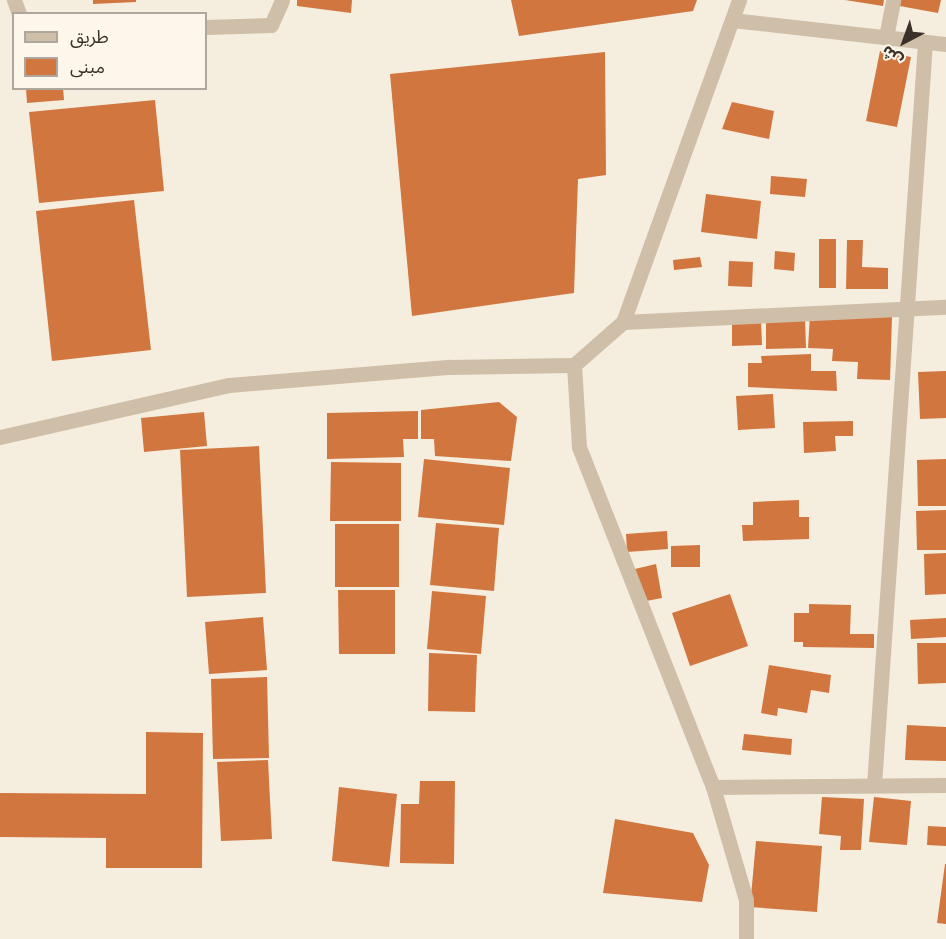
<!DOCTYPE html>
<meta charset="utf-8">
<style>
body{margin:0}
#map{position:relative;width:946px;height:939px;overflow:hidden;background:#f5edde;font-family:Roboto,"Noto Sans Arabic",sans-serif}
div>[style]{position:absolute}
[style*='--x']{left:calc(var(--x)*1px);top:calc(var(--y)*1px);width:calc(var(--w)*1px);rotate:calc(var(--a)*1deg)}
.building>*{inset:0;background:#d2763f}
.minor>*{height:15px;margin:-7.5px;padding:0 7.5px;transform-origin:7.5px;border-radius:7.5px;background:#cfbfa8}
span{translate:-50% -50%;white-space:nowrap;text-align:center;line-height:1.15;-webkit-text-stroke:4.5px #fcf6eb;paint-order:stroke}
.legend{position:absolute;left:12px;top:12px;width:195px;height:78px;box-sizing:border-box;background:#fcf6eb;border:2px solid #afa79d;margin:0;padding:8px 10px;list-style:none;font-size:18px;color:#3b3129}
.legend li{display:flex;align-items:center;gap:12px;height:30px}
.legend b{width:30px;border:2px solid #afa79d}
.north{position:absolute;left:874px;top:12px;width:60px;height:60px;-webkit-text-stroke:4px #fcf6eb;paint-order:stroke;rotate:221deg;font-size:16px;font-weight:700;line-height:24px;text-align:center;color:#3b3129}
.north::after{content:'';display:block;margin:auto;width:21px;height:27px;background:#3b3129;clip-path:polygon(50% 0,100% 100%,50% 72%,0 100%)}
</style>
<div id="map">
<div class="building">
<div style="clip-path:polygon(93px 0,136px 0,136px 2px,93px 4px)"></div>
<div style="clip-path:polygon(297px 0,352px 0,351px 13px,297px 6px)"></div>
<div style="clip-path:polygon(511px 0,697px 0,693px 11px,519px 36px)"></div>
<div style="clip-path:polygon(845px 0,884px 0,883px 6px)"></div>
<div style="clip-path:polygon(895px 0,941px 0,938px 13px,894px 5px)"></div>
<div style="clip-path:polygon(880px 51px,911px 57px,897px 127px,866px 121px)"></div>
<div style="clip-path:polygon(605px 52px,606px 175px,578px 179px,574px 293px,412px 316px,390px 74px)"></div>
<div style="clip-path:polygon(26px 88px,63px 88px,64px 100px,27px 103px)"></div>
<div style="clip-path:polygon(155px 100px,164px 191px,39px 203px,29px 112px)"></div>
<div style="clip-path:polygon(732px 102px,774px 111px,769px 139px,722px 129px)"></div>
<div style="clip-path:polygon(771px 176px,807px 179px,805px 197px,770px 194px)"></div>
<div style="clip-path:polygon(706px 194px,761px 201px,757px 239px,701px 232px)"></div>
<div style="clip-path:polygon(134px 200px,151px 350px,52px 361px,36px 211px)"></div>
<div style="clip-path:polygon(819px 239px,836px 239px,836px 288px,819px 288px)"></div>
<div style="clip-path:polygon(847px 240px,863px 240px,862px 267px,888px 268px,888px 289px,846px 289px)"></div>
<div style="clip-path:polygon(775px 251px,795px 253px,794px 271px,774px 269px)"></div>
<div style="clip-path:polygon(700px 257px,702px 267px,674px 270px,673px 260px)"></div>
<div style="clip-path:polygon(729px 261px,753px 262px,752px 287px,728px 286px)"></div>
<div style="clip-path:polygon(810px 314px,892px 317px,890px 380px,857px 379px,858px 362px,832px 361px,833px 349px,808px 348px)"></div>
<div style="clip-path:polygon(805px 319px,806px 348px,766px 349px,766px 320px)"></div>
<div style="clip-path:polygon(732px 320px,761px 320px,762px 345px,732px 346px)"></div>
<div style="clip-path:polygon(811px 354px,811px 371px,836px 371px,837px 391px,748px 387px,748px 363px,762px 363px,761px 356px)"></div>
<div style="clip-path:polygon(946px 371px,946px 418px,920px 419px,918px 372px)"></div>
<div style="clip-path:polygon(773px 394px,775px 428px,738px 430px,736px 396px)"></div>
<div style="clip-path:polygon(499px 402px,517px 417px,511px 461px,435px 456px,434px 439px,421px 439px,421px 410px)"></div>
<div style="clip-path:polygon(418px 411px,418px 439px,403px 439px,404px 457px,327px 459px,327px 413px)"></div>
<div style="clip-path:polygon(204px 412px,207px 446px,144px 452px,141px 418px)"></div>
<div style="clip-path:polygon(853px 421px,853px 436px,835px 436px,836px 451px,804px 453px,803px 422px)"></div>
<div style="clip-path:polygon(259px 446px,266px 593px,187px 597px,180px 450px)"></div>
<div style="clip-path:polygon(424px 459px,510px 468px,504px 525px,418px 517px)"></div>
<div style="clip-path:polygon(946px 459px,946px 506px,918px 506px,917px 460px)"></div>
<div style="clip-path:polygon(331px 462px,401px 463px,401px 521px,330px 521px)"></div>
<div style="clip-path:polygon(799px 500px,799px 517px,809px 517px,809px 539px,743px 541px,742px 525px,753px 525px,753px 502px)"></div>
<div style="clip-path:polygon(946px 510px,946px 550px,917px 550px,916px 511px)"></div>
<div style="clip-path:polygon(436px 523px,499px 528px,494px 591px,430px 585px)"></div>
<div style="clip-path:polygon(335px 524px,399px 524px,399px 587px,335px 587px)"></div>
<div style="clip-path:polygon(667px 531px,668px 549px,627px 552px,626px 534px)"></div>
<div style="clip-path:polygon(700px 545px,700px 567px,671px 567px,671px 546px)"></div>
<div style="clip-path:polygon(946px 553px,946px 594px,925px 595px,924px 554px)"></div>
<div style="clip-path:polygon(656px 564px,662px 598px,641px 602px,635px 569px)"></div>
<div style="clip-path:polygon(338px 590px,395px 590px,395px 654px,339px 654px)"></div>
<div style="clip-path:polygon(432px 591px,486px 596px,481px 654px,427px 649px)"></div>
<div style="clip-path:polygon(730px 594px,748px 646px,690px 666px,672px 613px)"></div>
<div style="clip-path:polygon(809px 604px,851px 605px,850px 634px,874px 634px,874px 648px,803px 647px,803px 642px,794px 642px,794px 613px,809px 613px)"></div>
<div style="clip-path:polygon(263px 617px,267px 670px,209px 674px,205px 622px)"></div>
<div style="clip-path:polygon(946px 618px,946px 637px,911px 639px,910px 620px)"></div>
<div style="clip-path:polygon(917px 643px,946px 643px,946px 683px,918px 684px)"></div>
<div style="clip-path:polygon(429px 653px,477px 655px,475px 712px,428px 711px)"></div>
<div style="clip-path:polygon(769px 665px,831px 675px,829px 693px,811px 690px,807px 713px,778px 708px,777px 716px,761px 713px)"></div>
<div style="clip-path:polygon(267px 677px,269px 758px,213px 759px,211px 679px)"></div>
<div style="clip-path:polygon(907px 725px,946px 727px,946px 761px,905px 760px)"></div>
<div style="clip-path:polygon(146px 732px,203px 733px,202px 868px,106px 868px,106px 838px,0 837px,0 793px,146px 794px)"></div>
<div style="clip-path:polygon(744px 734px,792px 739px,791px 755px,742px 750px)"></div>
<div style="clip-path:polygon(268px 760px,272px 839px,221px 841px,217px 762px)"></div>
<div style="clip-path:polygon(420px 781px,455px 781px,454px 864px,400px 863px,401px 804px,419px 804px)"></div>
<div style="clip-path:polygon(339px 787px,397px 794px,389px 867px,332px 861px)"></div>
<div style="clip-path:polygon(822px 797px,864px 799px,861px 850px,840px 850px,841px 836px,819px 834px)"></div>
<div style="clip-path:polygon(874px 797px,911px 801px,907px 845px,869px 842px)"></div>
<div style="clip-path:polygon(615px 819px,693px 833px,709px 865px,702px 902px,603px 893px)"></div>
<div style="clip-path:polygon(928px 826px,946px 827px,946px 846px,927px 845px)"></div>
<div style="clip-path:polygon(756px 841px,822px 846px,817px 912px,750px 907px)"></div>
<div style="clip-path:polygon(945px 864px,946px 864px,946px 924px,937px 923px)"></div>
</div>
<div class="minor">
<div style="--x:14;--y:0;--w:15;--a:70"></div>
<div style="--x:739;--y:0;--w:342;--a:109.8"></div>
<div style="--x:623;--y:322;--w:65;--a:138.7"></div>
<div style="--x:574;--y:365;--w:82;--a:86.5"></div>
<div style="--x:579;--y:447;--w:365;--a:68.5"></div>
<div style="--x:713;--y:787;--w:118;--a:73.7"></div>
<div style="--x:746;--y:900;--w:39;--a:90"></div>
<div style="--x:732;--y:20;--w:215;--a:6.4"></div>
<div style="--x:206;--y:27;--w:65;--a:-1.8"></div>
<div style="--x:271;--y:25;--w:27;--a:-66"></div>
<div style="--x:886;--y:37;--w:38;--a:-79"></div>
<div style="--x:623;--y:322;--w:323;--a:-2.7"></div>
<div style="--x:0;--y:437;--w:235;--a:-12.8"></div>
<div style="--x:229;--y:385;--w:222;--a:-4.7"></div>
<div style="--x:450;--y:367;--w:124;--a:-0.9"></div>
<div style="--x:874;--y:785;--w:745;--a:-86.07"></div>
<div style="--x:713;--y:787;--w:233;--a:-0.5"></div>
</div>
<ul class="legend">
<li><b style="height:8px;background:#cfbfa8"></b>طريق</li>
<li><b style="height:16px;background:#d2763f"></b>مبنى</li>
</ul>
<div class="north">ش</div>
</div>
